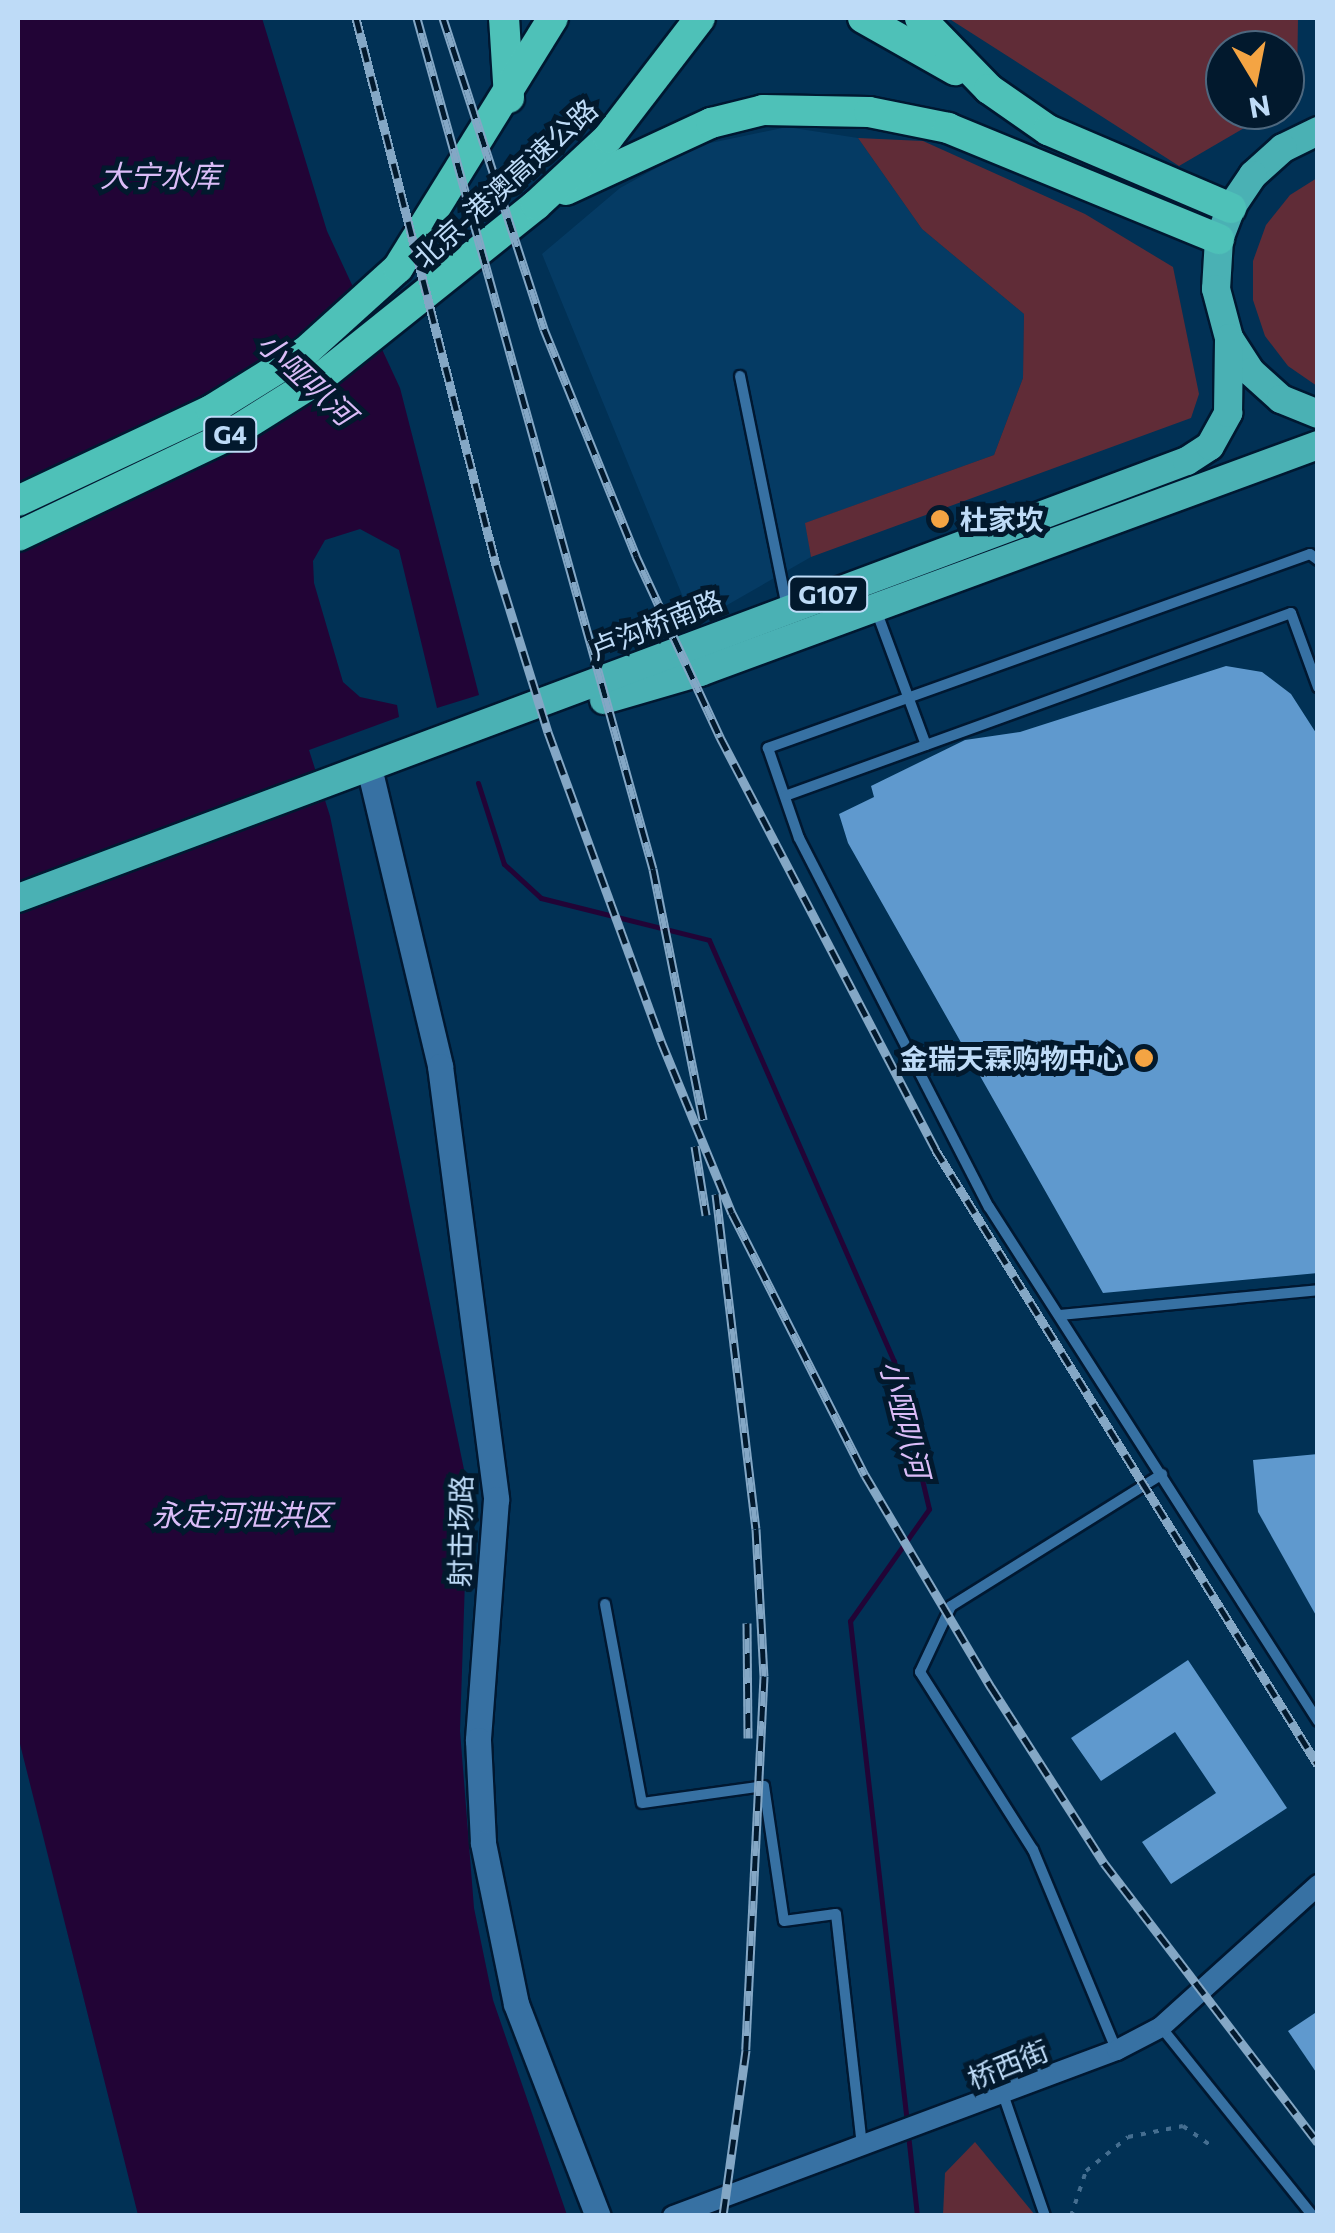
<!DOCTYPE html>
<meta charset="utf-8">
<style>
body{margin:0}
#map{position:relative;width:1335px;height:2233px;overflow:hidden;background:#013155;font-family:Commissioner,"Noto Sans SC",sans-serif}
div>[style]{position:absolute}
[style*='--x']{left:calc(var(--x)*1px);top:calc(var(--y)*1px);width:calc(var(--w)*1px);rotate:calc(var(--a)*1deg)}
.built>*{inset:0;background:#053b64}
.green>*{inset:0;background:#602c37}
.water>*{inset:0;background:#220436}
.stream>*{height:5px;margin:-2.5px;padding:0 2.5px;transform-origin:2.5px;border-radius:2.5px;background:#220436}
.building>*{inset:0;background:#5f99ce}
.path>*{height:4px;margin-top:-2px;transform-origin:0;background:repeating-linear-gradient(90deg,#456e90 0 5px,transparent 0 13px)}
.roads{filter:drop-shadow(2px 0 #001831) drop-shadow(-2px 0 #001831) drop-shadow(0 2px #001831) drop-shadow(0 -2px #001831)}
.service>*{height:10px;margin:-5px;padding:0 5px;transform-origin:5px;border-radius:5px;background:#3771a3}
.minor>*{height:20px;margin:-10px;padding:0 10px;transform-origin:10px;border-radius:10px;background:#3771a3}
.tertiary>*{height:25px;margin:-12.5px;padding:0 12.5px;transform-origin:12.5px;border-radius:12.5px;background:#3771a3}
.trunk>*{height:28px;margin:-14px;padding:0 14px;transform-origin:14px;border-radius:14px;background:#4ab1b4}
.motorway>*{height:30px;margin:-15px;padding:0 15px;transform-origin:15px;border-radius:15px;background:#4ec1b8}
.rail>*{height:9px;margin-top:-4.5px;transform-origin:0;background:repeating-linear-gradient(90deg,#02192d 0 15px,#84a7c5 0 30px);box-sizing:border-box;border-block:2px solid #84a7c5}
.dots>*{width:28px;height:28px;translate:-50% -50%;box-sizing:border-box;border:5px solid #02192d;border-radius:50%}
span{translate:-50% -50%;white-space:nowrap;text-align:center;line-height:1.15;-webkit-text-stroke:10px #02192d;paint-order:stroke}
.shield-label span{padding:2px 8px;background:#02192d;border:2px solid;border-radius:8px;-webkit-text-stroke-width:0}
.shield-label{font-size:25px;color:#bedbf7;font-weight:700}
.street-label{font-size:28px;color:#bedbf7}
.poi-label{font-size:28px;color:#bedbf7;font-weight:700}
.left{translate:0 -50%;text-align:left}
.right{translate:-100% -50%;text-align:right}
.water-label{font-size:30px;color:#dabcf7;font-style:italic}
.frame{position:absolute;inset:0;border:20px solid #bedbf7;pointer-events:none}
.north{position:absolute;left:1205px;top:30px;width:100px;height:100px;box-sizing:border-box;background:#02192d;border:2px solid #4d677e;border-radius:50%;rotate:170deg;font-size:28px;font-weight:700;line-height:40px;text-align:center;color:#bedbf7}
.north::after{content:'';display:block;margin:auto;width:35px;height:45px;background:#f4a443;clip-path:polygon(50% 0,100% 100%,50% 72%,0 100%)}
</style>
<div id="map">
<div class="built">
<div style="clip-path:polygon(787px 127px,858px 138px,922px 229px,1024px 314px,1023px 378px,994px 455px,806px 523px,811px 557px,694px 624px,542px 254px,620px 188px,696px 146px)"></div>
</div>
<div class="green">
<div style="clip-path:polygon(948px 18px,1298px 18px,1297px 86px,1285px 99px,1285px 50px,1225px 50px,1225px 110px,1275px 110px,1179px 166px)"></div>
<div style="clip-path:polygon(858px 138px,923px 141px,1085px 214px,1173px 267px,1199px 394px,1191px 418px,811px 557px,805px 523px,994px 455px,1023px 378px,1024px 314px,922px 229px)"></div>
<div style="clip-path:polygon(1317px 178px,1317px 386px,1288px 366px,1265px 336px,1253px 300px,1253px 261px,1266px 225px,1290px 195px)"></div>
<div style="clip-path:polygon(975px 2142px,1035px 2215px,943px 2215px,945px 2173px)"></div>
</div>
<div class="water">
<div style="clip-path:polygon(18px 18px,262px 18px,327px 231px,400px 388px,479px 695px,437px 708px,399px 550px,360px 529px,325px 540px,313px 561px,314px 583px,343px 682px,360px 697px,397px 705px,399px 717px,309px 750px,330px 816px,468px 1489px,460px 1731px,474px 1908px,493px 2000px,567px 2215px,138px 2215px,18px 1736px)"></div>
</div>
<div class="stream">
<div style="--x:478;--y:783;--w:85;--a:72.2"></div>
<div style="--x:504;--y:864;--w:50;--a:42.6"></div>
<div style="--x:541;--y:898;--w:173;--a:14"></div>
<div style="--x:709;--y:940;--w:460;--a:66.3"></div>
<div style="--x:894;--y:1361;--w:152;--a:76.7"></div>
<div style="--x:929;--y:1509;--w:137;--a:125.2"></div>
<div style="--x:850;--y:1621;--w:505;--a:83.52"></div>
<div style="--x:908;--y:2134;--w:82;--a:83.7"></div>
</div>
<div class="building">
<div style="clip-path:polygon(1226px 666px,1262px 672px,1291px 694px,1318px 736px,1318px 1273px,1103px 1293px,848px 843px,839px 814px,874px 797px,871px 786px,965px 740px,1020px 732px)"></div>
<div style="clip-path:polygon(1318px 1454px,1318px 1619px,1258px 1512px,1253px 1460px)"></div>
<div style="clip-path:polygon(1188px 1660px,1287px 1808px,1171px 1884px,1142px 1842px,1216px 1793px,1175px 1732px,1101px 1781px,1071px 1738px)"></div>
<div style="clip-path:polygon(1318px 2011px,1318px 2075px,1288px 2031px)"></div>
</div>
<div class="path">
<div style="--x:1071;--y:2216;--w:47;--a:-71.6"></div>
<div style="--x:1086;--y:2171;--w:54;--a:-39"></div>
<div style="--x:1128;--y:2137;--w:56;--a:-11.3"></div>
<div style="--x:1183;--y:2126;--w:35;--a:35"></div>
</div>
<div class="roads">
<div class="service">
<div style="--x:740;--y:376;--w:236;--a:78.5"></div>
<div style="--x:1318;--y:560;--w:10;--a:-143"></div>
<div style="--x:1310;--y:554;--w:576;--a:160.31"></div>
<div style="--x:768;--y:748;--w:95;--a:71"></div>
<div style="--x:799;--y:838;--w:415;--a:62.8"></div>
<div style="--x:989;--y:1207;--w:610;--a:57.38"></div>
<div style="--x:876;--y:610;--w:144;--a:69.7"></div>
<div style="--x:785;--y:796;--w:538;--a:-19.88"></div>
<div style="--x:1291;--y:613;--w:79;--a:70"></div>
<div style="--x:1060;--y:1315;--w:259;--a:-5.5"></div>
<div style="--x:605;--y:1604;--w:202;--a:79.5"></div>
<div style="--x:642;--y:1803;--w:123;--a:-7.9"></div>
<div style="--x:764;--y:1786;--w:136;--a:81.6"></div>
<div style="--x:784;--y:1921;--w:52;--a:-7.7"></div>
<div style="--x:836;--y:1914;--w:234;--a:83.6"></div>
<div style="--x:1161;--y:2027;--w:243;--a:51.2"></div>
<div style="--x:1116;--y:2049;--w:216;--a:-112.6"></div>
<div style="--x:1033;--y:1850;--w:211;--a:-122.4"></div>
<div style="--x:920;--y:1672;--w:73;--a:-64.8"></div>
<div style="--x:951;--y:1606;--w:249;--a:-32"></div>
<div style="--x:1004;--y:2097;--w:126;--a:71"></div>
</div>
<div class="minor">
<div style="--x:673;--y:2216;--w:474;--a:-20.5"></div>
<div style="--x:1117;--y:2050;--w:50;--a:-27.6"></div>
<div style="--x:1161;--y:2027;--w:212;--a:-42.1"></div>
</div>
<div class="tertiary">
<div style="--x:372;--y:780;--w:294;--a:76.6"></div>
<div style="--x:440;--y:1066;--w:437;--a:82.6"></div>
<div style="--x:496;--y:1499;--w:242;--a:94.3"></div>
<div style="--x:478;--y:1740;--w:103;--a:87.2"></div>
<div style="--x:483;--y:1843;--w:164;--a:78.4"></div>
<div style="--x:516;--y:2004;--w:227;--a:68.9"></div>
</div>
<div class="trunk">
<div style="--x:1318;--y:131;--w:39;--a:154"></div>
<div style="--x:1283;--y:148;--w:40;--a:138"></div>
<div style="--x:1253;--y:175;--w:40;--a:124"></div>
<div style="--x:1231;--y:208;--w:33;--a:111"></div>
<div style="--x:1219;--y:239;--w:50;--a:93.4"></div>
<div style="--x:1216;--y:289;--w:51;--a:75.1"></div>
<div style="--x:1229;--y:338;--w:40;--a:57.1"></div>
<div style="--x:1251;--y:372;--w:40;--a:42"></div>
<div style="--x:1281;--y:399;--w:40;--a:22"></div>
<div style="--x:604;--y:700;--w:100;--a:-16.3"></div>
<div style="--x:700;--y:672;--w:658;--a:-20.17"></div>
<div style="--x:18;--y:898;--w:1248;--a:-20.5"></div>
<div style="--x:1187;--y:461;--w:27;--a:-33"></div>
<div style="--x:1210;--y:446;--w:38;--a:-61"></div>
<div style="--x:1228;--y:413;--w:75;--a:-89.2"></div>
</div>
<div class="motorway">
<div style="--x:504;--y:18;--w:80;--a:86.4"></div>
<div style="--x:863;--y:18;--w:106;--a:29.5"></div>
<div style="--x:920;--y:18;--w:99;--a:45.8"></div>
<div style="--x:989;--y:89;--w:72;--a:34.8"></div>
<div style="--x:1048;--y:130;--w:199;--a:23.1"></div>
<div style="--x:566;--y:190;--w:160;--a:-24.8"></div>
<div style="--x:711;--y:123;--w:54;--a:-14"></div>
<div style="--x:763;--y:110;--w:106;--a:1.1"></div>
<div style="--x:869;--y:112;--w:81;--a:11.4"></div>
<div style="--x:948;--y:128;--w:293;--a:22.3"></div>
<div style="--x:18;--y:501;--w:213;--a:-25.2"></div>
<div style="--x:211;--y:410;--w:112;--a:-31.8"></div>
<div style="--x:306;--y:351;--w:124;--a:-42.1"></div>
<div style="--x:398;--y:268;--w:294;--a:-58.2"></div>
<div style="--x:18;--y:536;--w:230;--a:-25.5"></div>
<div style="--x:226;--y:437;--w:111;--a:-32.1"></div>
<div style="--x:320;--y:378;--w:277;--a:-38.7"></div>
<div style="--x:536;--y:205;--w:98;--a:-42.9"></div>
<div style="--x:608;--y:138;--w:151;--a:-52.5"></div>
</div>
</div>
<div class="rail">
<div style="--x:356;--y:18;--w:565;--a:75.64"></div>
<div style="--x:496;--y:565;--w:175;--a:72.7"></div>
<div style="--x:548;--y:732;--w:329;--a:69.9"></div>
<div style="--x:661;--y:1041;--w:186;--a:67.6"></div>
<div style="--x:732;--y:1213;--w:294;--a:63.1"></div>
<div style="--x:865;--y:1475;--w:247;--a:59.3"></div>
<div style="--x:991;--y:1687;--w:209;--a:57.3"></div>
<div style="--x:1104;--y:1863;--w:352;--a:52.6"></div>
<div style="--x:417;--y:18;--w:883;--a:74.5"></div>
<div style="--x:653;--y:869;--w:256;--a:78.7"></div>
<div style="--x:443;--y:18;--w:327;--a:72"></div>
<div style="--x:544;--y:329;--w:245;--a:67.9"></div>
<div style="--x:636;--y:556;--w:200;--a:65.1"></div>
<div style="--x:720;--y:737;--w:465;--a:62.4"></div>
<div style="--x:935;--y:1149;--w:725;--a:58.13"></div>
<div style="--x:695;--y:1146;--w:70;--a:80.9"></div>
<div style="--x:716;--y:1194;--w:337;--a:83.2"></div>
<div style="--x:756;--y:1529;--w:147;--a:86.9"></div>
<div style="--x:764;--y:1676;--w:374;--a:92.8"></div>
<div style="--x:746;--y:2050;--w:168;--a:97.9"></div>
<div style="--x:747;--y:1623;--w:115;--a:89.5"></div>
</div>
<div class="dots">
<div style="left:940px;top:519px;background:#f4a443"></div>
<div style="left:1144px;top:1058px;background:#f4a443"></div>
</div>
<div class="shield-label">
<span style="left:230px;top:434px">G4</span>
<span style="left:828px;top:594px">G107</span>
</div>
<div class="street-label">
<span style="left:505px;top:183px;rotate:-42deg">北京-港澳高速公路</span>
<span style="left:656px;top:624px;rotate:-22deg">卢沟桥南路</span>
<span style="left:460px;top:1531px;rotate:-89deg">射击场路</span>
<span style="left:1008px;top:2064px;rotate:-22deg">桥西街</span>
</div>
<div class="poi-label">
<span class="left" style="left:960px;top:519px">杜家坎</span>
<span class="right" style="left:1124px;top:1058px">金瑞天霖购物中心</span>
</div>
<div class="water-label">
<span style="left:160px;top:175px">大宁水库</span>
<span style="left:307px;top:378px;rotate:43deg">小哑叭河</span>
<span style="left:906px;top:1419px;rotate:76deg">小哑叭河</span>
<span style="left:242px;top:1514px">永定河泄洪区</span>
</div>
<div class="frame"></div>
<div class="north">N</div>
</div>
